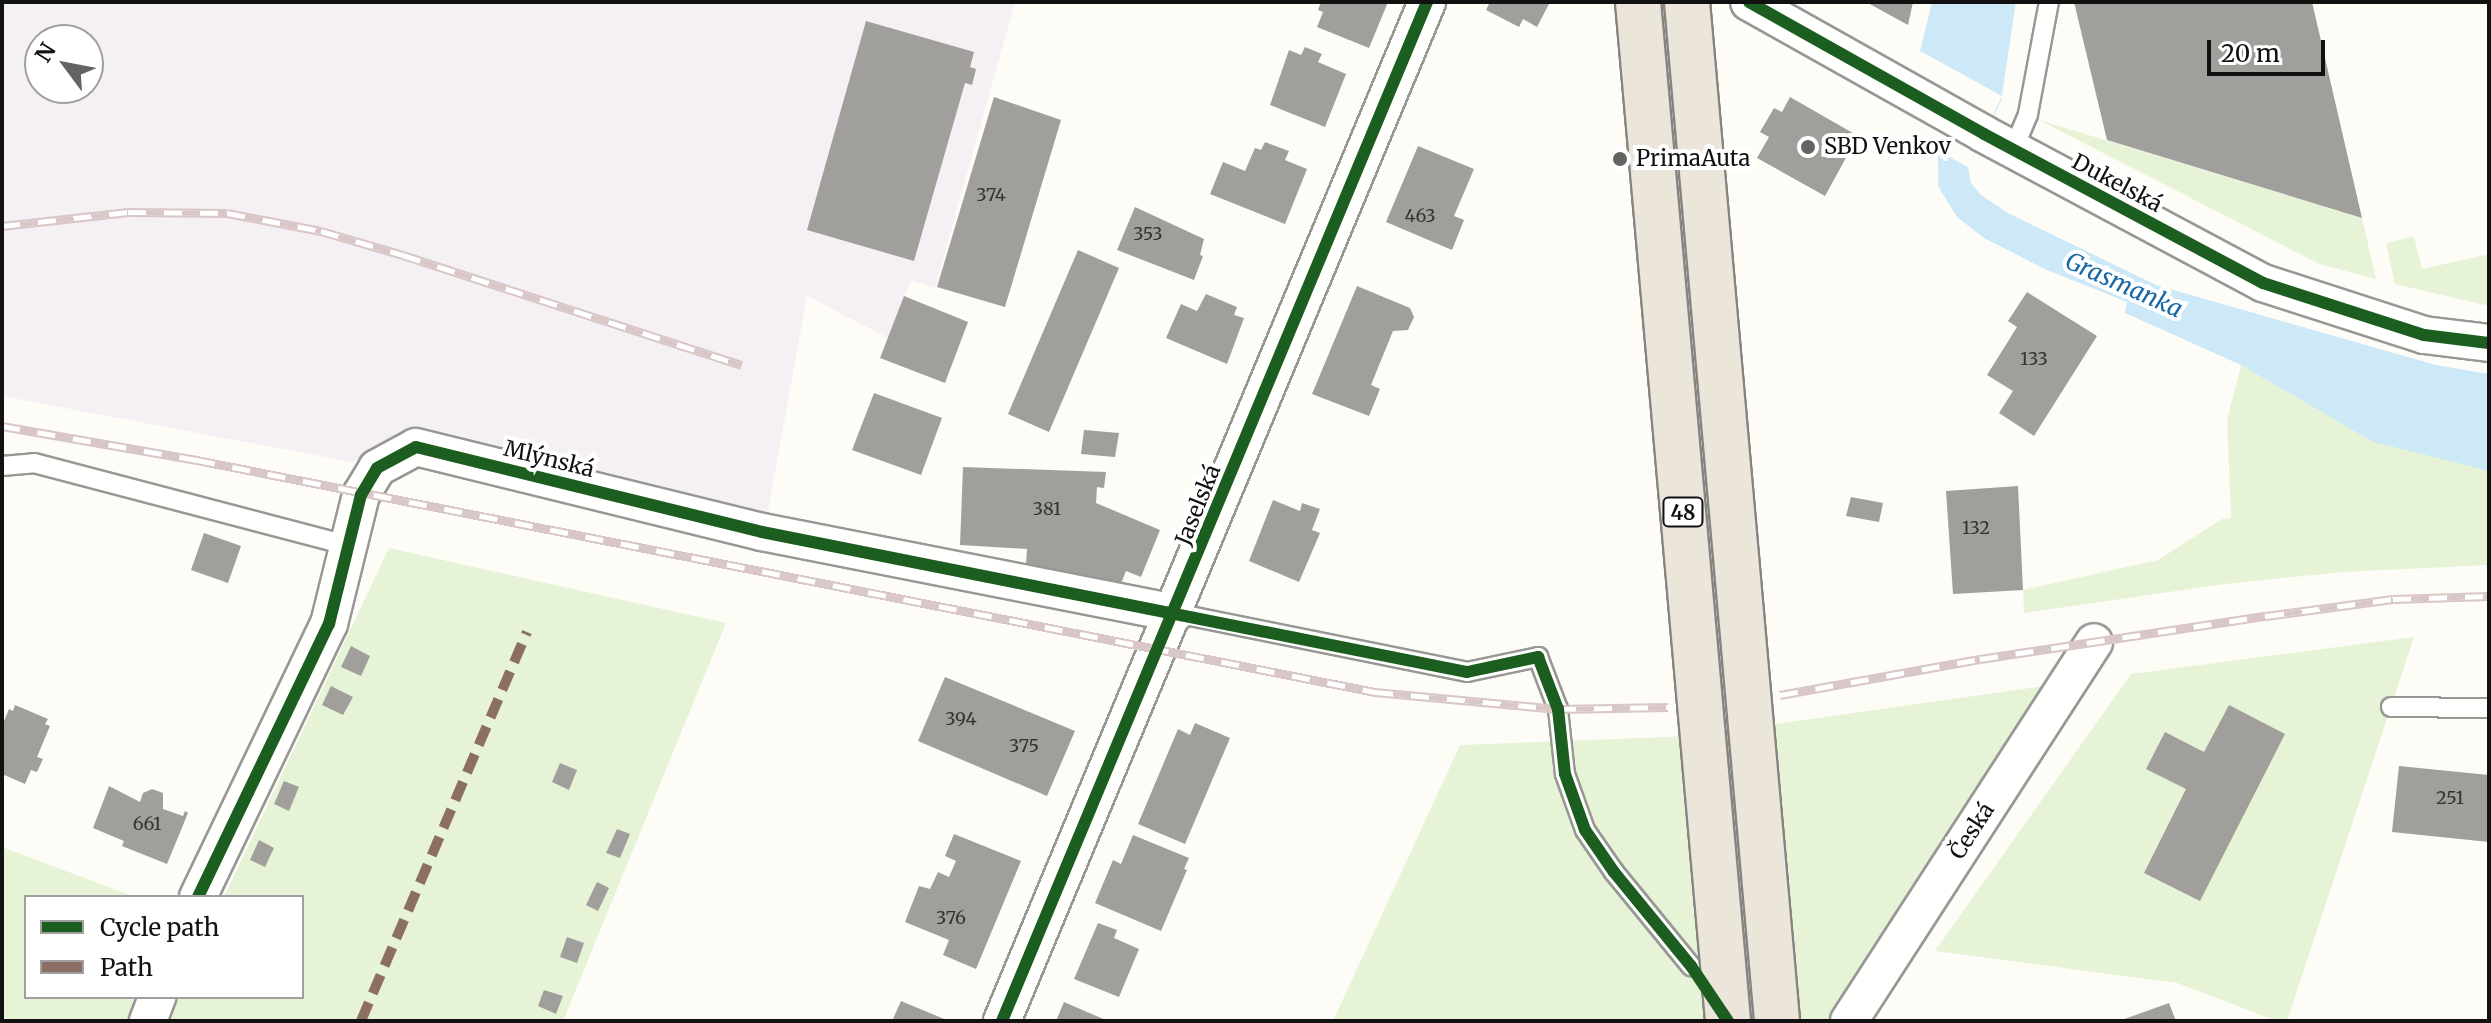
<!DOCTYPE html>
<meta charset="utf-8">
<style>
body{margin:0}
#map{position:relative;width:2491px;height:1023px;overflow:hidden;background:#fdfcf7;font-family:Merriweather,serif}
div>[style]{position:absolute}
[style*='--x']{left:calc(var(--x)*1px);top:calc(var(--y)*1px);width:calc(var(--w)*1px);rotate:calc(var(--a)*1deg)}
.industrial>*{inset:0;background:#f5f0f3}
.green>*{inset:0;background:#e7f3d7}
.water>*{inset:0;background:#cde8f7}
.pier>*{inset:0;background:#fdfcf7}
.building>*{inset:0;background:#a19f9c}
.roads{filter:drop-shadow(2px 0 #979795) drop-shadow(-2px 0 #979795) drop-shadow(0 2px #979795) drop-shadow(0 -2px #979795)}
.service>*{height:18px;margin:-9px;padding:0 9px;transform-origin:9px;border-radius:9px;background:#fffffe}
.minor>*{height:36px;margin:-18px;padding:0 18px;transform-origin:18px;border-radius:18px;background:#fffffe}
.rail>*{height:9px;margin-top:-4.5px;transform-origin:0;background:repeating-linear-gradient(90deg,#fff 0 18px,#d9c6c7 0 36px);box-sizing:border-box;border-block:2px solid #d9c6c7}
.bridges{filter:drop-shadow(2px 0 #858482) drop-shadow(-2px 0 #858482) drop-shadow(0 2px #858482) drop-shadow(0 -2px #858482)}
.trunk-bridge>*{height:44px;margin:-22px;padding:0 22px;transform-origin:22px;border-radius:22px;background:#ece5da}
.quiet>*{height:10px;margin-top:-5px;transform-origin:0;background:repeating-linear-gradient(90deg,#8d6e63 0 20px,transparent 0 30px)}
.cycleway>*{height:12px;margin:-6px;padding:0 6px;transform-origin:6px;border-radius:6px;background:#1b5e20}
.dots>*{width:22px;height:22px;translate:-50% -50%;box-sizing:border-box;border:4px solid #fff;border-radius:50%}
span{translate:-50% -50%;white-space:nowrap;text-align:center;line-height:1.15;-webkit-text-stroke:8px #fff;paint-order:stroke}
.number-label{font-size:18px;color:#353434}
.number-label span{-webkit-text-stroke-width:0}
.shield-label span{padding:2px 6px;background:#fff;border:2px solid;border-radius:6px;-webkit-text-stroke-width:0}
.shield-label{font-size:20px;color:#111;font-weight:700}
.poi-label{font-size:22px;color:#111}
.left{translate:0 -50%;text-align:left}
.street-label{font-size:22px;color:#111}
.water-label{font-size:24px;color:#1768a6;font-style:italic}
.frame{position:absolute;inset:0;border:4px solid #111;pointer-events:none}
.legend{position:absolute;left:24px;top:895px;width:280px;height:104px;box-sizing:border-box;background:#fff;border:2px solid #a0a0a0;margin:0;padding:10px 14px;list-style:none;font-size:24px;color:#111}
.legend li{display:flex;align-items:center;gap:16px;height:40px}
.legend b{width:40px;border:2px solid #a0a0a0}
.north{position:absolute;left:24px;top:24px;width:80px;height:80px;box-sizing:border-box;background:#fff;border:2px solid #a0a0a0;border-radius:50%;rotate:302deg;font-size:22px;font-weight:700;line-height:32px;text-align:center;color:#111}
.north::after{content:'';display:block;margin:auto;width:28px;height:36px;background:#646362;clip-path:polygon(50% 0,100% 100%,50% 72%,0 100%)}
.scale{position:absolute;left:2207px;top:40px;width:118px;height:36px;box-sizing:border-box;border:4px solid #111;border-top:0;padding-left:10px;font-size:24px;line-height:28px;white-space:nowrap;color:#111;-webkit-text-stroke:6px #fff;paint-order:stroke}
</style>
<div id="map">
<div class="industrial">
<div style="clip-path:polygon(evenodd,2px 2px,1015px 2px,935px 288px,911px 280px,888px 338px,807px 296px,766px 521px,416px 433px,352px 462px,2px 396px,2px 2px,40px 40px,88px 40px,88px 88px,40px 88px,40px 40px)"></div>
</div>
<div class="green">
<div style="clip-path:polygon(2039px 120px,2362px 218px,2376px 279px,2319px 264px)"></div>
<div style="clip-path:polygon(2414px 236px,2422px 269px,2489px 254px,2489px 306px,2395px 284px,2386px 243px)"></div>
<div style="clip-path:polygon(2241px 365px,2373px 442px,2489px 471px,2489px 565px,2343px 572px,2225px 584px,2024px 613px,2023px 590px,2158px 560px,2222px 519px,2231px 518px,2227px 420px)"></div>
<div style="clip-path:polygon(389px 548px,726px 623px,563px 1021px,2px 1021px,2px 847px,135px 897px,26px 897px,26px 997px,302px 997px,302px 897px,224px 897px)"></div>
<div style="clip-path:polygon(2414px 637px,2287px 1021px,2277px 1021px,2177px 983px,1935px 951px,2131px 674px)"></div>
<div style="clip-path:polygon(2051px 685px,1832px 1021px,1333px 1021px,1460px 745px,1692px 736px)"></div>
</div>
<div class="water">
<div style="clip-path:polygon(1932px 2px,2016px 2px,2001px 101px,1968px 167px,1971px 183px,1981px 195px,2008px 213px,2156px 285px,2436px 365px,2489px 374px,2489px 471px,2373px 442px,2241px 365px,2125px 313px,2127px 302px,2047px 270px,1984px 238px,1957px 217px,1938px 186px,1938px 151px,1920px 51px)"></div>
</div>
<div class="pier">
<div style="clip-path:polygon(1920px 51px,2002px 96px,1968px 167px,1938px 151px)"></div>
</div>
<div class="building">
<div style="clip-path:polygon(1321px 2px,1388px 2px,1369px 48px,1317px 27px,1323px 12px,1318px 10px)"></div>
<div style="clip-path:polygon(1490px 2px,1550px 2px,1537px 27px,1523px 19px,1519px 27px,1486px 10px)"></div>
<div style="clip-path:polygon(1866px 2px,1913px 2px,1908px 25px)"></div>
<div style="clip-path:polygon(2074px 2px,2312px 2px,2362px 218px,2107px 140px)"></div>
<div style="clip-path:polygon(866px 21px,974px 52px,970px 67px,976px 69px,972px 85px,965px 83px,914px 261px,807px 230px)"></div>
<div style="clip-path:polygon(1305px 47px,1322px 54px,1318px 62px,1346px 74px,1325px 127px,1270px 105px,1289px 50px,1301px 55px)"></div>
<div style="clip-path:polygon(994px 97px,1061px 120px,1005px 307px,937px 287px)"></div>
<div style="clip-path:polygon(1790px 97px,1858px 136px,1825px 196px,1757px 158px,1769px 137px,1760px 132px,1774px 108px,1782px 112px)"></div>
<div style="clip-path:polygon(1265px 142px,1289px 151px,1285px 160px,1307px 169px,1285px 224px,1210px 194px,1223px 162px,1245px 171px,1255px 148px,1261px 150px)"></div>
<div style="clip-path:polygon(1418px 146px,1474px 169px,1454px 216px,1464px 220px,1452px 250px,1386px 222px)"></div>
<div style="clip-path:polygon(1135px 207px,1204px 239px,1200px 255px,1203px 256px,1194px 280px,1117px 250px)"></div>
<div style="clip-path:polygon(1078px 250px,1119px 268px,1049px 432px,1008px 414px)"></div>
<div style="clip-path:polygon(1357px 286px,1410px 308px,1414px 317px,1408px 330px,1393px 331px,1371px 385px,1380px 389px,1369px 416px,1312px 394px)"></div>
<div style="clip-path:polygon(2027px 292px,2097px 336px,2034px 436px,1999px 413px,2013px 391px,1987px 375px,2017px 327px,2008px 321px)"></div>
<div style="clip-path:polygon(1206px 294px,1237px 307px,1234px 315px,1244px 318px,1227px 364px,1166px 338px,1181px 304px,1197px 311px)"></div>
<div style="clip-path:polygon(904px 296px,968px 322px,945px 383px,880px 358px)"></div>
<div style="clip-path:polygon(874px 393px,942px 418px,921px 475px,852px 450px)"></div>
<div style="clip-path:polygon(1084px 430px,1119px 433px,1115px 457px,1081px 454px)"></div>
<div style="clip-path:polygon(963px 467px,1106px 472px,1104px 488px,1097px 487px,1096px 503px,1160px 530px,1141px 577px,1126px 571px,1120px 586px,1026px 564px,1027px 549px,960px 545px)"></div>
<div style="clip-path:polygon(2018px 486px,2023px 590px,1953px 594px,1946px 491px)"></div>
<div style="clip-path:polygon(1851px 497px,1883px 503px,1879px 522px,1846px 516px)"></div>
<div style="clip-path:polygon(1273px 500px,1300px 511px,1302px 503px,1320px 509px,1312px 530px,1320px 533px,1299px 582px,1249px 561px)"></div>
<div style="clip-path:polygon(204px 533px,241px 546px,228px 583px,191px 570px)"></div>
<div style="clip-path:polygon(351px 646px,370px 656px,361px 676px,341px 667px)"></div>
<div style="clip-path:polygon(945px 677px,1075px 731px,1047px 796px,918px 741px)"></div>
<div style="clip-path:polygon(331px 686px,353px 697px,343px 715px,322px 705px)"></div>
<div style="clip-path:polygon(15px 705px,48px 719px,45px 724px,50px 726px,37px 757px,43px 759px,37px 772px,31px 770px,25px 784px,2px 774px,2px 726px,9px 709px,13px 711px)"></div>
<div style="clip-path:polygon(2229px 705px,2285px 734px,2200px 901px,2144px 873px,2186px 789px,2146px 769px,2165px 732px,2204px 752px)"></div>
<div style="clip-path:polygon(1195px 723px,1230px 738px,1185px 844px,1138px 824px,1178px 729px,1190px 735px)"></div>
<div style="clip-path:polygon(560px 763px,577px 770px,569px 790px,552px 782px)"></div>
<div style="clip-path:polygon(2399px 766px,2489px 775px,2489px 842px,2392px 832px)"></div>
<div style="clip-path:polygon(284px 781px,299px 787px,289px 811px,274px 804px)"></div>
<div style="clip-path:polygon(109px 786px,140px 802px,143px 793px,152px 789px,163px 793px,163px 809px,183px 816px,185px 811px,188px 813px,167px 864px,122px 846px,124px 841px,93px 828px)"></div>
<div style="clip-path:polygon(617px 829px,630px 834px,620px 858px,606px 853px)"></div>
<div style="clip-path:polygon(954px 834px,1021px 861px,976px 969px,943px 955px,949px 940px,905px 922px,919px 886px,930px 889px,938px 872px,949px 877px,956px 861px,945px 856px)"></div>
<div style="clip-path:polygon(1133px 835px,1189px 858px,1184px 869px,1187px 870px,1161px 931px,1095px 903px,1113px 860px,1121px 864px)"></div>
<div style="clip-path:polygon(259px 840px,274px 848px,265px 867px,250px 860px)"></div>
<div style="clip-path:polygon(597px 882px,609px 888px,598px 911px,586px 905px)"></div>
<div style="clip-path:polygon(1098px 923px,1117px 930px,1114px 938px,1139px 949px,1119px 997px,1074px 979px)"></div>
<div style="clip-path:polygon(567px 937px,584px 943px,577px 963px,560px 957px)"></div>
<div style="clip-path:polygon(544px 990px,563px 996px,556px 1014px,538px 1006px)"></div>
<div style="clip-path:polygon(901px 1001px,949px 1021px,892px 1021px)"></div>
<div style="clip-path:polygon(1064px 1002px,1108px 1021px,1056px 1021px)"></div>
<div style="clip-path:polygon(2169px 1003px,2176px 1021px,2119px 1021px)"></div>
</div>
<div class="roads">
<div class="service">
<div style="--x:2013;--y:150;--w:39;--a:-67"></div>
<div style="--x:2028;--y:114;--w:114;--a:-79.4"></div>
<div style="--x:2;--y:466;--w:32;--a:-5"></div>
<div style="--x:34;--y:463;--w:323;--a:14.7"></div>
<div style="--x:1175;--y:613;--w:298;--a:11.4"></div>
<div style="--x:1467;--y:672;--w:73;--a:-11.9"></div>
<div style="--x:1538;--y:657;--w:56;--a:69"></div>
<div style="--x:1558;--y:709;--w:65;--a:83.9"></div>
<div style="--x:1565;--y:774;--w:59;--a:70.3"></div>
<div style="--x:1585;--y:830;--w:51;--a:55.4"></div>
<div style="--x:1614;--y:872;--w:122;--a:50.7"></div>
<div style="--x:2391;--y:707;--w:98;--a:0.6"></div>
</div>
<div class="minor">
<div style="--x:1749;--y:2;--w:270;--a:29.3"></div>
<div style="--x:1984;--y:134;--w:316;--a:28.1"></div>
<div style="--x:2263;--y:283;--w:169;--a:17.9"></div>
<div style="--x:2424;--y:335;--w:65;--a:7"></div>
<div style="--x:198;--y:897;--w:303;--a:-64.4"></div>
<div style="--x:329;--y:624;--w:133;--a:-76.1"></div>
<div style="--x:361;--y:495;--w:31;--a:-59"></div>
<div style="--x:377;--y:468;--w:44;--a:-28.3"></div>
<div style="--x:416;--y:447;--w:356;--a:13.8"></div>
<div style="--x:762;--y:532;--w:421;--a:11.1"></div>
<div style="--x:148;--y:1021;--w:26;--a:-69"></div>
<div style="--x:1002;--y:1021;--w:1104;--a:-67.36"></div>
<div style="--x:1849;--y:1021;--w:451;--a:-57.1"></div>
</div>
</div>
<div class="rail">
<div style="--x:2;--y:226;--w:127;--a:-6.3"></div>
<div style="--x:128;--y:212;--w:99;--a:0.6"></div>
<div style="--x:227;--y:213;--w:96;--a:10.8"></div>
<div style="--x:321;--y:231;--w:85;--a:16.3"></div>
<div style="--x:403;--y:255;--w:356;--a:18"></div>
<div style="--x:2;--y:426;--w:198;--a:9.9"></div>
<div style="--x:197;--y:460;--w:1201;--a:11.14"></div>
<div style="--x:1375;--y:692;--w:184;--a:5.3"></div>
<div style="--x:1558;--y:709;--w:110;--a:-1"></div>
<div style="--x:1780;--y:695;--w:203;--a:-10.2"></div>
<div style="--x:1980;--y:659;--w:289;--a:-8.6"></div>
<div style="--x:2266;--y:616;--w:128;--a:-7.6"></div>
<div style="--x:2393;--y:599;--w:96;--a:-1.8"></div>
</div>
<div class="bridges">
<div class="trunk-bridge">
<div style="--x:1638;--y:2;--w:1023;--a:84.95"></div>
<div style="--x:1687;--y:2;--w:1023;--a:84.95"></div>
</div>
</div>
<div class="quiet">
<div style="--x:361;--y:1021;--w:423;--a:-66.9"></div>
</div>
<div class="cycleway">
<div style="--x:1749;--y:2;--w:270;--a:29.3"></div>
<div style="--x:1984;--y:134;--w:316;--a:28.1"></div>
<div style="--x:2263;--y:283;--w:169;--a:17.9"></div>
<div style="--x:2424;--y:335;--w:65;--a:7"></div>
<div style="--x:198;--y:897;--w:303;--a:-64.4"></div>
<div style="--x:329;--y:624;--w:133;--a:-76.1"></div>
<div style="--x:361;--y:495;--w:31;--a:-59"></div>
<div style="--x:377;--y:468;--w:44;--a:-28.3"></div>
<div style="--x:416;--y:447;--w:356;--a:13.8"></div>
<div style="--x:762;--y:532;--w:719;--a:11.23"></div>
<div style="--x:1467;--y:672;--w:73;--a:-11.9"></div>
<div style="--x:1538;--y:657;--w:56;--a:69"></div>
<div style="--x:1558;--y:709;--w:65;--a:83.9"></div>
<div style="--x:1565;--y:774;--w:59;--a:70.3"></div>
<div style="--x:1585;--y:830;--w:51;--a:55.4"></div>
<div style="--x:1614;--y:872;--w:122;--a:50.7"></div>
<div style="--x:1691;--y:966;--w:66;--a:56.1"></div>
<div style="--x:1002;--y:1021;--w:1104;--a:-67.36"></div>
</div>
<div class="dots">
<div style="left:1808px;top:147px;background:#646362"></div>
<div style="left:1620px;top:159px;background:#646362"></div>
</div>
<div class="number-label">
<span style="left:991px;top:195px">374</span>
<span style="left:1420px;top:216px">463</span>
<span style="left:1148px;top:234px">353</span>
<span style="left:2034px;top:359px">133</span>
<span style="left:1047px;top:509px">381</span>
<span style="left:1976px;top:528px">132</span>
<span style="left:961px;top:719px">394</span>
<span style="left:1024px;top:746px">375</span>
<span style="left:2450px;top:798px">251</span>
<span style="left:147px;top:824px">661</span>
<span style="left:951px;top:918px">376</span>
</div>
<div class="shield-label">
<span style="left:1683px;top:512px">48</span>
</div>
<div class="poi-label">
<span class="left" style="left:1824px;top:147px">SBD Venkov</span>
<span class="left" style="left:1636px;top:159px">PrimaAuta</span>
</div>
<div class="street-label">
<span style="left:2117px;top:183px;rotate:28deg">Dukelská</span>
<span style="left:549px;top:459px;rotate:14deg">Mlýnská</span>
<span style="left:1198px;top:505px;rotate:-68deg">Jaselská</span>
<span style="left:1972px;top:831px;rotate:-57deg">Česká</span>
</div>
<div class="water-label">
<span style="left:2124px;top:285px;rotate:24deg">Grasmanka</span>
</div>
<div class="frame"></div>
<ul class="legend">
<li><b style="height:10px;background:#1b5e20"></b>Cycle path</li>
<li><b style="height:10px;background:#8d6e63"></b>Path</li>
</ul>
<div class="north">N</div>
<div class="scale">20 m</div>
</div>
